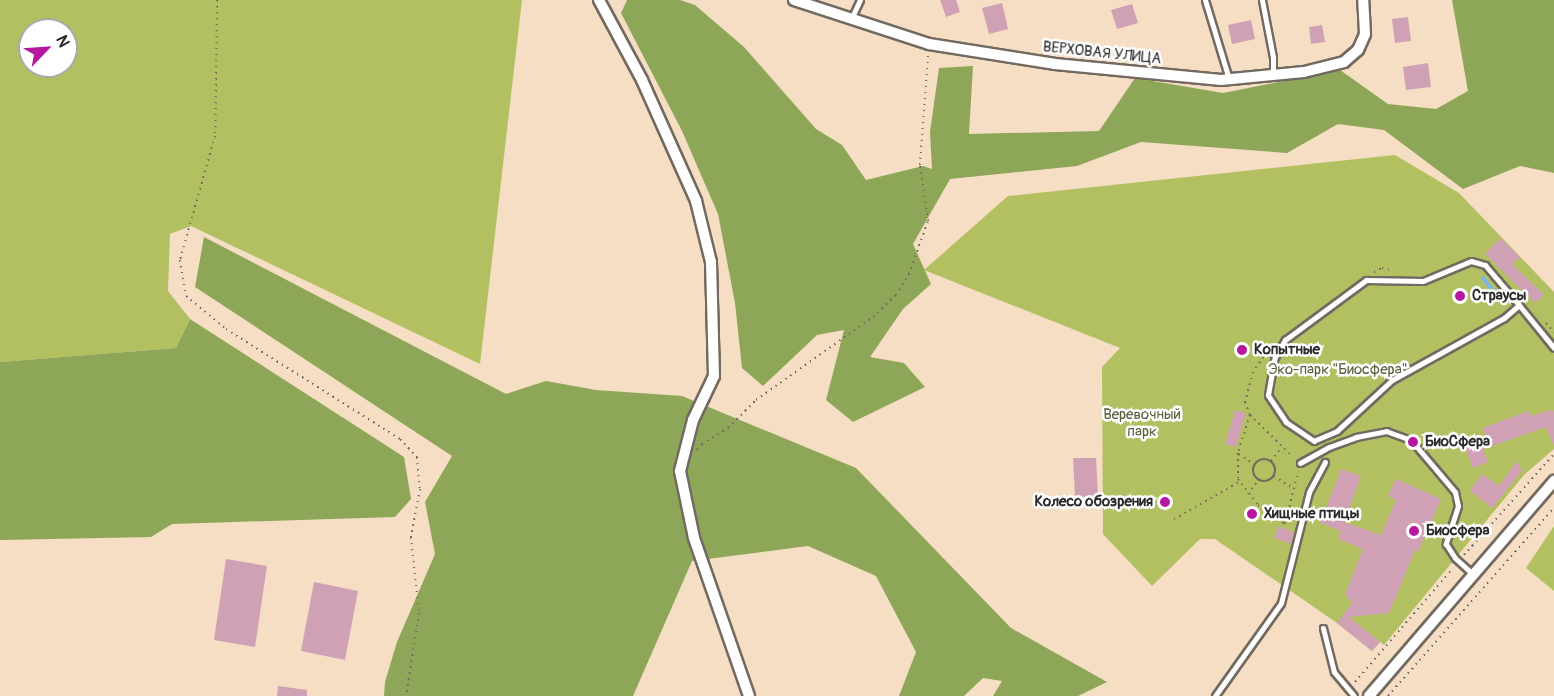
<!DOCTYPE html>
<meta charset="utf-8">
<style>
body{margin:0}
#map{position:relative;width:1554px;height:696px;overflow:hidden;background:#f5dec3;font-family:Pangolin,sans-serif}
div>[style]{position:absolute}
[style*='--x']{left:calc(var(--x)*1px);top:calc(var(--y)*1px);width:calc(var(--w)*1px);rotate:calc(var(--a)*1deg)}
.green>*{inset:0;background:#b3c062}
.forest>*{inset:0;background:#8ea658}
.stream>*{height:4px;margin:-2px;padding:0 2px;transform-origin:2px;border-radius:2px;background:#7db5ed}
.building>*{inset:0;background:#d0a1b4}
.path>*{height:2px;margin-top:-1px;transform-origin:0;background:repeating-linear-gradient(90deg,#726a60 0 1.5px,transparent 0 6px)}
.path>.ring{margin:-1px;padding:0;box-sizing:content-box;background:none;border:2px solid #726a60;border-radius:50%}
.roads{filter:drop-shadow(2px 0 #726a60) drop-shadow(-2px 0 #726a60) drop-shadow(0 2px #726a60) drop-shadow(0 -2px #726a60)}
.lane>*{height:5px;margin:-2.5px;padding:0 2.5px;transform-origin:2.5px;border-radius:2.5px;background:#fff}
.street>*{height:10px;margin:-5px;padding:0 5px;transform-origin:5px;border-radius:5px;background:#fff}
.dots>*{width:16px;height:16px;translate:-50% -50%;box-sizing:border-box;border:3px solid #fff;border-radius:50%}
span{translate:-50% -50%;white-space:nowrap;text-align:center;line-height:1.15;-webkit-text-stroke:5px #fff;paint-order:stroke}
.street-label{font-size:15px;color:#2b2b2b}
.poi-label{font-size:15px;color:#2b2b2b;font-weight:700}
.left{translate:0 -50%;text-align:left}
.right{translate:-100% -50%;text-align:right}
.park-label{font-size:15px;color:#5b5f3e}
.north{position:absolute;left:18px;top:18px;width:60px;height:60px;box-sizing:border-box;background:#fff;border:2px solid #aaa;border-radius:50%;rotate:65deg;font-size:16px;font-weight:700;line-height:24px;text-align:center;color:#2b2b2b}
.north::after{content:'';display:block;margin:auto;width:21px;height:27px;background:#b5179e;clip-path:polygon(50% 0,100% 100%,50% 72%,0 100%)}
</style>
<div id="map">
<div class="green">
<div style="clip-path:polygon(evenodd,0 0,522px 0,480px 364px,191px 226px,170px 234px,168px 291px,190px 319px,176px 348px,0 362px,0 0,30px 30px,66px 30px,66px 66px,30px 66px,30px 30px)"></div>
<div style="clip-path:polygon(1395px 155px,1459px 193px,1554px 292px,1554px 449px,1524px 475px,1384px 645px,1380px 642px,1372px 651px,1337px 623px,1215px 539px,1200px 539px,1152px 586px,1103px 534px,1102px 367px,1120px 348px,924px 270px,1008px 196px)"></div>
<div style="clip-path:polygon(1554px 526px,1554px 591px,1526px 568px)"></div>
</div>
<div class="forest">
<div style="clip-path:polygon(627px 0,680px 0,695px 5px,744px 47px,816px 129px,842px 145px,866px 180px,923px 166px,932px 169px,930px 132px,939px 68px,973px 66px,969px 134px,1099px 131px,1135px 78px,1223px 93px,1340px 70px,1388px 104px,1436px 109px,1468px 91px,1452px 0,1554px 0,1554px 173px,1520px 166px,1463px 189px,1384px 130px,1338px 124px,1287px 153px,1141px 142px,1077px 166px,950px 179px,913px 244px,931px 284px,903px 309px,870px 357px,904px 363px,925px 387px,853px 422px,826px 400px,844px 330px,817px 335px,763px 386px,742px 368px,735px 303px,718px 214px,682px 131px,621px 13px)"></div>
<div style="clip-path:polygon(204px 237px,506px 394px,546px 381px,596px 390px,682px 396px,856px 468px,1011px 628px,1107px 682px,1078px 696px,993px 696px,1002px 681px,983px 678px,964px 696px,899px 696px,916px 652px,876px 576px,808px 546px,692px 561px,633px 696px,384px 696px,385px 682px,397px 642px,435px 554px,425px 502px,452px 456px,195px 287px)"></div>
<div style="clip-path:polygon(190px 319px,404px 457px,411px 499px,395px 517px,172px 524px,151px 537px,0 540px,0 362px,176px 348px)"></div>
</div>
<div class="stream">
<div style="--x:1483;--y:278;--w:27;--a:51"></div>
</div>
<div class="building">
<div style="clip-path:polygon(940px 0,956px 0,960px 12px,946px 17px)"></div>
<div style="clip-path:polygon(1002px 3px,1008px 29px,989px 34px,982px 8px)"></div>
<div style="clip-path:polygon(1132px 4px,1138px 23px,1117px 29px,1111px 10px)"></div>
<div style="clip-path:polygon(1408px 17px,1411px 41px,1395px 43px,1392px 19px)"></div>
<div style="clip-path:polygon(1251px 20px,1255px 39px,1232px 44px,1228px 25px)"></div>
<div style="clip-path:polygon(1322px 25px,1325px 42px,1311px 44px,1309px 27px)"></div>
<div style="clip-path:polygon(1428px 63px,1431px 87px,1406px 90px,1403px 67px)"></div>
<div style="clip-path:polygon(1500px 238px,1520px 257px,1512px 264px,1544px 295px,1535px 303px,1485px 254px)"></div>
<div style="clip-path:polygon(1235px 410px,1246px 413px,1236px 447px,1225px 444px)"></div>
<div style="clip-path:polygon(1551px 410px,1552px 413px,1554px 410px,1554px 446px,1546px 427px,1483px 449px,1488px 462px,1473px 468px,1464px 444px,1486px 436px,1483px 428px,1529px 411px,1531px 416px)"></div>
<div style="clip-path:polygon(1073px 458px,1096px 458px,1098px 496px,1075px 497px)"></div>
<div style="clip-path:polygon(1517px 461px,1522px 471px,1492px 508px,1470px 491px,1482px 474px,1499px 486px)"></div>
<div style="clip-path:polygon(1341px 469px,1361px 476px,1344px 522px,1381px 535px,1396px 500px,1388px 496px,1396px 479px,1441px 499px,1418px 552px,1415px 550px,1389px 613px,1349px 617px,1380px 642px,1372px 651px,1337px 623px,1352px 603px,1345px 594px,1363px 549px,1338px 539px,1341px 531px,1320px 523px)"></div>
<div style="clip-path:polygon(1278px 526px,1294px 532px,1291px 544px,1274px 538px)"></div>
<div style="clip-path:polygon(226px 559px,267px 566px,255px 647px,214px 640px)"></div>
<div style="clip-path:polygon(314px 582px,358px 591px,345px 660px,301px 651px)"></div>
<div style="clip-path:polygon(278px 686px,307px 690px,307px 696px,277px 696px)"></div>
</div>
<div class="path">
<div style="--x:217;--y:0;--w:136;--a:90.8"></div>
<div style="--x:215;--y:136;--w:129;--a:105.8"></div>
<div style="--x:180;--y:260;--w:36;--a:81"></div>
<div style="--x:186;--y:296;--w:52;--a:39.5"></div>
<div style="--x:226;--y:329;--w:206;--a:32.3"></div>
<div style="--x:400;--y:439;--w:25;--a:47"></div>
<div style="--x:417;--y:457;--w:32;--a:85"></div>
<div style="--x:420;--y:489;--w:49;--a:100.6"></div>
<div style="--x:411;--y:537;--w:76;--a:84"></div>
<div style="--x:419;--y:613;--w:84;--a:98.9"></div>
<div style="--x:1374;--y:272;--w:9;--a:-27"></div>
<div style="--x:1382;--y:268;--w:12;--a:14"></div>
<div style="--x:1546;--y:323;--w:12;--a:48"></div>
<div style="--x:1267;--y:352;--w:24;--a:125"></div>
<div style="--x:1253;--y:372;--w:31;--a:105"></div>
<div style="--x:1245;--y:402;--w:14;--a:69"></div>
<div style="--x:1250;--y:415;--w:40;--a:108"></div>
<div style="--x:1238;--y:453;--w:26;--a:90"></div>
<div style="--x:1238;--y:479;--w:33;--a:52"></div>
<div style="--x:1258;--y:505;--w:33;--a:35"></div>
<div style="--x:1285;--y:524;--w:36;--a:-76"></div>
<div style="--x:1250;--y:415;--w:60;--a:44.3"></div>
<div style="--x:697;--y:450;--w:8;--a:-50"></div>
<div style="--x:702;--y:444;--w:31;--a:-32"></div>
<div style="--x:728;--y:428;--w:40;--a:-45"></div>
<div style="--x:756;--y:400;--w:143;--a:-35.4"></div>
<div style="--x:873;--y:317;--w:32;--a:-44"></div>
<div style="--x:896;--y:295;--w:25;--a:-58"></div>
<div style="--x:909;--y:274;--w:56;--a:-70.3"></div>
<div style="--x:928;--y:221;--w:57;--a:-98.1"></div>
<div style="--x:920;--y:165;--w:110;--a:-85.8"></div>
<div style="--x:1239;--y:454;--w:18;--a:34"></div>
<div class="ring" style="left:1253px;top:459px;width:20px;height:20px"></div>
<div style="--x:1271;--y:461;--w:18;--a:-52"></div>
<div style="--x:1274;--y:476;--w:24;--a:33"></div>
<div style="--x:1294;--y:489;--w:18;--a:-77"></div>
<div style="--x:1248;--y:494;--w:17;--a:-54"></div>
<div style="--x:1174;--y:519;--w:75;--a:-29.6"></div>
<div style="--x:1464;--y:555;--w:135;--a:-48.3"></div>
<div style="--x:1355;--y:682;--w:150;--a:-49.3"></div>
<div style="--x:1388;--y:696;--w:251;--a:-48.6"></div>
</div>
<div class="roads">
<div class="lane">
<div style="--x:1205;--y:0;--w:83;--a:73.1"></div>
<div style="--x:1262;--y:0;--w:58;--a:79.1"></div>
<div style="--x:1273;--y:57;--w:18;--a:90"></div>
<div style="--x:852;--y:17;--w:19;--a:-65"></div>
<div style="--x:1519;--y:305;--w:20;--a:139"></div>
<div style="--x:1504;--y:318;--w:128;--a:151"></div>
<div style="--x:1392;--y:380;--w:75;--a:137.2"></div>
<div style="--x:1337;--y:431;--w:25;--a:157"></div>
<div style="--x:1314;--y:441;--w:34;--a:-146"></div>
<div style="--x:1286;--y:422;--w:32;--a:-124"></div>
<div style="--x:1268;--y:395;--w:39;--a:-80"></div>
<div style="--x:1275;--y:357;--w:20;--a:-60"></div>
<div style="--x:1285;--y:340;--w:101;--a:-36.5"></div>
<div style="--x:1366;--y:280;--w:57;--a:1"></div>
<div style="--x:1423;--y:281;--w:52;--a:-22.6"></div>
<div style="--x:1471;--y:261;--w:15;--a:16"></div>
<div style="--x:1485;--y:265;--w:52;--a:49.6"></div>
<div style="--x:1519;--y:305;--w:55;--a:50.9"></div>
<div style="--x:1300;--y:463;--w:33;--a:-29"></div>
<div style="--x:1329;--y:447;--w:29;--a:-20"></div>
<div style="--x:1356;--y:437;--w:31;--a:-11"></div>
<div style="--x:1386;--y:431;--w:27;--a:20"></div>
<div style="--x:1411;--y:440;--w:68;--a:49.8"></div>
<div style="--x:1455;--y:492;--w:14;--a:78"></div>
<div style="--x:1458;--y:506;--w:40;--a:108"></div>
<div style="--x:1446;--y:544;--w:17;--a:57"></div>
<div style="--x:1455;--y:558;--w:24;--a:42"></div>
<div style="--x:1323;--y:628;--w:45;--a:76"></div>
<div style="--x:1334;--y:672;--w:31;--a:50"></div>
<div style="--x:1215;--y:696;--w:114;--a:-54.6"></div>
<div style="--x:1281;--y:603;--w:114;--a:-75.8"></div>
<div style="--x:1309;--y:492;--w:34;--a:-62"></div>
</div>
<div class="street">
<div style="--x:599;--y:0;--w:91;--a:61.7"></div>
<div style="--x:642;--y:80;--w:133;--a:65.9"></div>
<div style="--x:696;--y:201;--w:63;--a:76.2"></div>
<div style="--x:711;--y:262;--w:114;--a:88.5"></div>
<div style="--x:714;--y:376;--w:49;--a:115.5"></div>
<div style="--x:693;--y:420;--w:53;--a:104.3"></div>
<div style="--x:680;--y:471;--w:68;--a:78.2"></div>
<div style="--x:694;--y:538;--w:167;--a:70.8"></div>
<div style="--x:794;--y:0;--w:142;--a:18.1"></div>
<div style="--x:929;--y:44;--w:128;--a:9"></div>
<div style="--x:1055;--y:64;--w:167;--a:5.5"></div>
<div style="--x:1221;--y:80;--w:83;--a:-5.5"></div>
<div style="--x:1304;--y:72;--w:41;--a:-14"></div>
<div style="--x:1344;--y:62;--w:18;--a:-41"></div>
<div style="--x:1358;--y:50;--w:17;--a:-66"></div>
<div style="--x:1365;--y:34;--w:34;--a:-93"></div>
<div style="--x:1369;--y:696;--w:284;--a:-49.3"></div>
</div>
</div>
<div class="dots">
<div style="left:1460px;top:296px;background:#b5179e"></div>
<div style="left:1242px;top:350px;background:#b5179e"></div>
<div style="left:1413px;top:442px;background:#b5179e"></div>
<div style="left:1165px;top:502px;background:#b5179e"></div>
<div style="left:1252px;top:514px;background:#b5179e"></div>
<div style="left:1414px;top:531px;background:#b5179e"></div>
</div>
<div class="street-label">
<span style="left:1102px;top:53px;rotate:6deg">ВЕРХОВАЯ УЛИЦА</span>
</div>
<div class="poi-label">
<span class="left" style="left:1472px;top:296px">Страусы</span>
<span class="left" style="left:1254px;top:350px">Копытные</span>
<span class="left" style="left:1425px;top:442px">БиоСфера</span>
<span class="right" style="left:1153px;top:502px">Колесо обозрения</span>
<span class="left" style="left:1264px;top:514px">Хищные птицы</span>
<span class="left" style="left:1426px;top:531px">Биосфера</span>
</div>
<div class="park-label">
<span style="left:1338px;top:370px">Эко-парк "Биосфера"</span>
<span style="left:1142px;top:423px">Веревочный<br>парк</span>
</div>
<div class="north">N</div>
</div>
